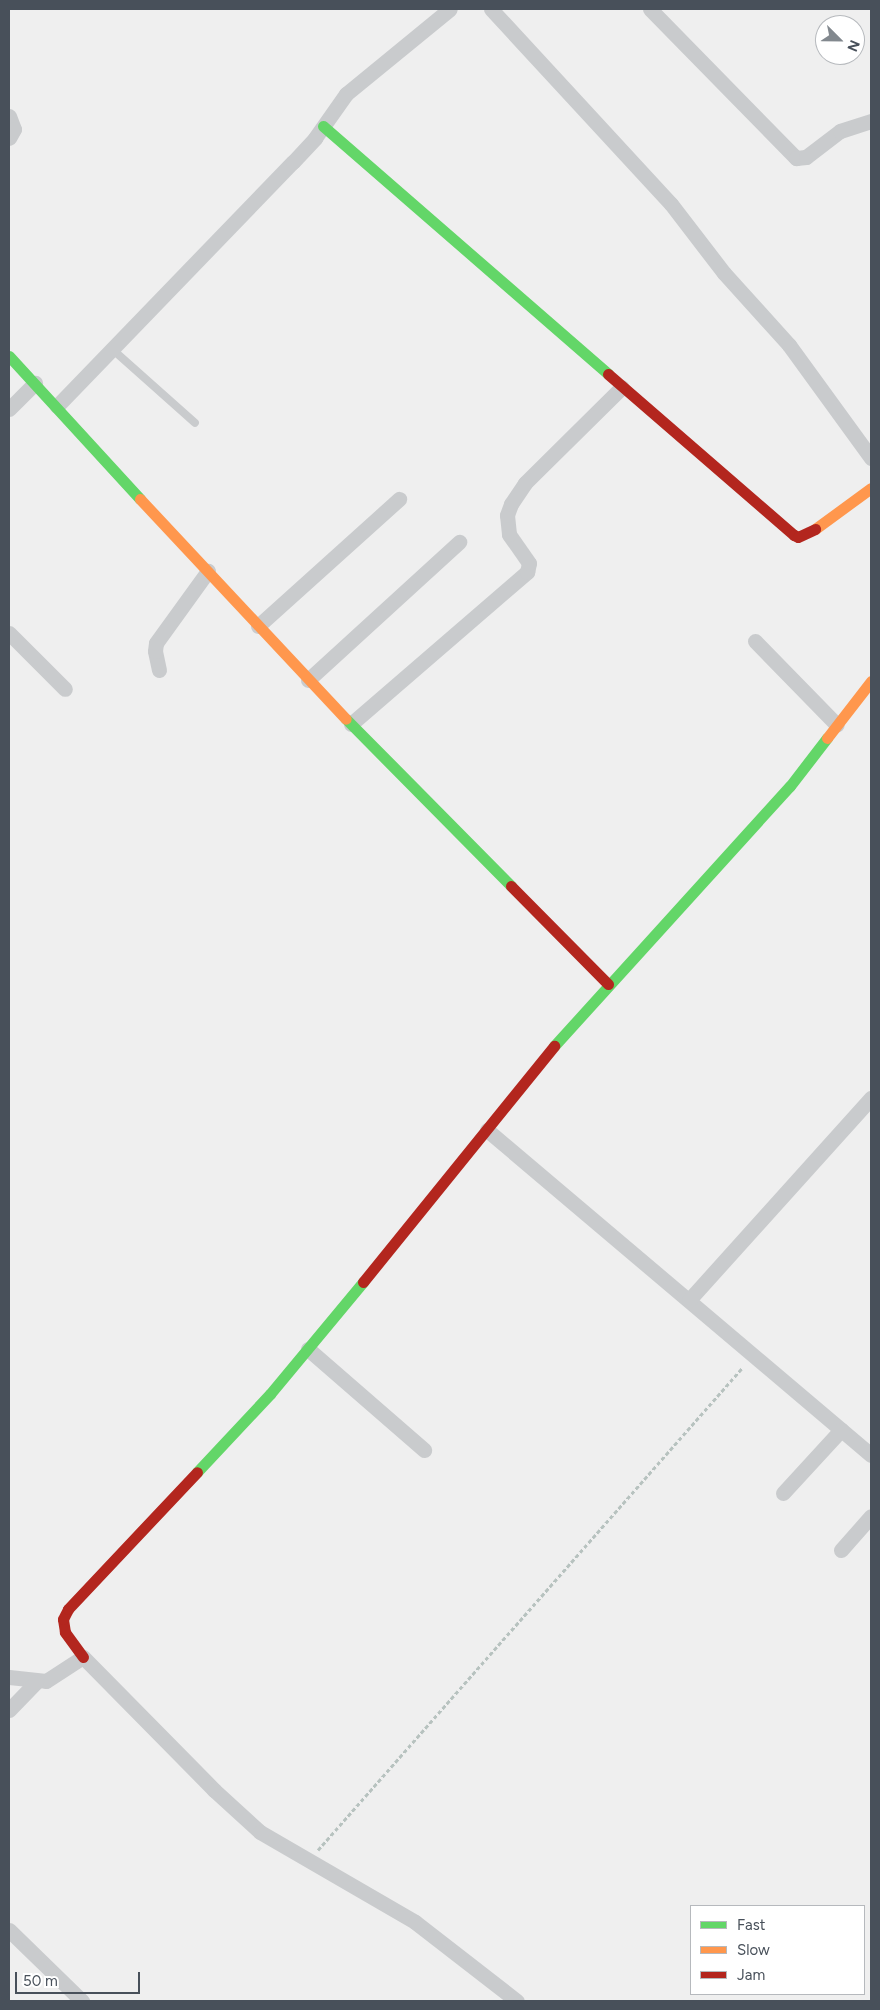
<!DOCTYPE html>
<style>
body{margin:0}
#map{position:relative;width:880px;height:2010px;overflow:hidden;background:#efefef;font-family:Figtree,sans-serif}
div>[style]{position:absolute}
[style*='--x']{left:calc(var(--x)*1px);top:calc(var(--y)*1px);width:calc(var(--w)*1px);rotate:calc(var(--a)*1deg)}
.path>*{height:3px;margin-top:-1.5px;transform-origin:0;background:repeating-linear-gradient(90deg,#b7c2bf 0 4px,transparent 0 6.5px)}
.lane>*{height:8px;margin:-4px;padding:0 4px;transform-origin:4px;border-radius:4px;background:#c9cbcd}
.street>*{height:15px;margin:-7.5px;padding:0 7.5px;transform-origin:7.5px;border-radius:7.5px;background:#c9cbcd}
.fast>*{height:11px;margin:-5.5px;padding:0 5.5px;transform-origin:5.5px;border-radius:5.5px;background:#63d668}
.slow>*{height:11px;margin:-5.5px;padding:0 5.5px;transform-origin:5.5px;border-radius:5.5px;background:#ff974d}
.jam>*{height:11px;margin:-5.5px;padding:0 5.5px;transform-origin:5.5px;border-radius:5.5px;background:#b3261e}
span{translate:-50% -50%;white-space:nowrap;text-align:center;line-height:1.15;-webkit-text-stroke:4px #fff;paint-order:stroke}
.frame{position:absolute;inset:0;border:10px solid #48505a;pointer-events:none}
.legend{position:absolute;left:690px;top:1905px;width:175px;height:90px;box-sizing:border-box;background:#fff;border:1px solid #b6b9bd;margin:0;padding:6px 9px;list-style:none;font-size:15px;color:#48505a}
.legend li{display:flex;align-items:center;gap:10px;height:25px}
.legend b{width:25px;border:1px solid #b6b9bd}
.north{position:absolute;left:815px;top:15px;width:50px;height:50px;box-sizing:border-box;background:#fff;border:1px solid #b6b9bd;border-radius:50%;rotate:113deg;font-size:14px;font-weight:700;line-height:20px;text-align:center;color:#48505a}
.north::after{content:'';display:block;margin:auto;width:18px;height:22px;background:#82888e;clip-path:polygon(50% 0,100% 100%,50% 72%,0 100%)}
.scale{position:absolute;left:15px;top:1972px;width:125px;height:22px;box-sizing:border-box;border:2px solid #48505a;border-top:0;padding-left:6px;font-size:15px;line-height:18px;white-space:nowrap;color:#48505a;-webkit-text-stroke:4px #fff;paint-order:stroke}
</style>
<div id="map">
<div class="path">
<div style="--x:318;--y:1850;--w:643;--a:-48.65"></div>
</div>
<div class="lane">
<div style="--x:112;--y:349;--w:111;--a:41.7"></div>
</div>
<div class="street">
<div style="--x:491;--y:9;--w:265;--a:47.3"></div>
<div style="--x:671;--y:204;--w:87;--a:52.5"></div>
<div style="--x:724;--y:273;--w:97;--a:47.9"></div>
<div style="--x:789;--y:345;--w:140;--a:54"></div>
<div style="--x:650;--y:9;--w:209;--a:45.6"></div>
<div style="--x:796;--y:158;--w:10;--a:-6"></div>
<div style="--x:806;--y:157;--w:43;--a:-37.4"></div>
<div style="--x:840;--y:131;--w:33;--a:-18"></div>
<div style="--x:9;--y:116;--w:14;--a:69"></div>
<div style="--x:14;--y:129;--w:10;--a:119"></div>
<div style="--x:57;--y:406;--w:339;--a:-46"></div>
<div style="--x:293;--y:162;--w:33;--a:-47"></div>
<div style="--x:315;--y:138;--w:54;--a:-54.8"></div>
<div style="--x:346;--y:94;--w:134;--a:-39.3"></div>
<div style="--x:9;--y:409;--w:37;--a:-45"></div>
<div style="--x:258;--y:626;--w:190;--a:-42"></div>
<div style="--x:9;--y:633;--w:79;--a:45"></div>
<div style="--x:755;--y:641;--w:117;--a:45.7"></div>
<div style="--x:159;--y:670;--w:19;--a:-102"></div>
<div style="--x:155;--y:651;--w:8;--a:-83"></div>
<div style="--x:156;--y:643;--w:89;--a:-54.2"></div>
<div style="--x:308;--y:680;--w:205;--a:-42.4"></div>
<div style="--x:351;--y:724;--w:233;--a:-40.8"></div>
<div style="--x:527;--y:572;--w:9;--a:-77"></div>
<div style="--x:529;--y:563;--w:35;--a:-125"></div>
<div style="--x:509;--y:534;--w:19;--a:-96"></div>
<div style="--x:507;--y:515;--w:12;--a:-70"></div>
<div style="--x:511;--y:504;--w:25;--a:-56"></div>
<div style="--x:525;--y:483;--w:136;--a:-44.7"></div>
<div style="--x:487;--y:1130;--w:503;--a:40.24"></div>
<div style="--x:689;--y:1300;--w:272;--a:-48"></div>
<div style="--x:308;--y:1349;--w:154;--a:41"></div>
<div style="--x:783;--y:1493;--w:86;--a:-47.4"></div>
<div style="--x:841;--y:1550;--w:45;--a:-48.6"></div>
<div style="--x:9;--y:1677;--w:37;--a:6"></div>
<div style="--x:46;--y:1681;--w:44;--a:-33"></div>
<div style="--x:83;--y:1657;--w:187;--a:45.4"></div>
<div style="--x:214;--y:1790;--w:62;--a:42.4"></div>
<div style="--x:260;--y:1832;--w:179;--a:30.1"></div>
<div style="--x:415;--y:1922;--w:129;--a:37.8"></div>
<div style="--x:9;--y:1710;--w:39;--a:-46"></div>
<div style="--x:9;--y:1930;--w:102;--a:44.2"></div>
</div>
<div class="fast">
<div style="--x:323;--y:126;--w:378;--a:41"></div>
<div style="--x:9;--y:356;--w:194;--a:47.5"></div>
<div style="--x:346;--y:719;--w:235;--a:45.3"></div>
<div style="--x:554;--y:1046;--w:351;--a:-47.8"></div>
<div style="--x:790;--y:786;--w:61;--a:-52.4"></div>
<div style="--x:197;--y:1472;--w:107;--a:-46.9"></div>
<div style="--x:270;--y:1394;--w:146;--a:-50.3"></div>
</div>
<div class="slow">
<div style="--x:140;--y:499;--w:301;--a:46.9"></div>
<div style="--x:815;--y:529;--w:69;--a:-36.2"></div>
<div style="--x:827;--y:738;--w:72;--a:-52.3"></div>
</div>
<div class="jam">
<div style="--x:608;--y:374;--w:246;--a:40.9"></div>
<div style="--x:794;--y:535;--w:4;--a:27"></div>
<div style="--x:798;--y:537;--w:19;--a:-25"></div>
<div style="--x:511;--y:886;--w:138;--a:45.3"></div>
<div style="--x:363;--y:1282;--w:304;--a:-51"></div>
<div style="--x:83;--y:1657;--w:31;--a:-126"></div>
<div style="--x:65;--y:1632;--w:13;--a:-99"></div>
<div style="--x:63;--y:1619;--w:11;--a:-63"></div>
<div style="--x:68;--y:1609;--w:188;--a:-46.7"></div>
</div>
<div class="frame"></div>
<ul class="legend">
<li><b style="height:6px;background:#63d668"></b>Fast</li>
<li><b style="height:6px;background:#ff974d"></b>Slow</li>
<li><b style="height:6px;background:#b3261e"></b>Jam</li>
</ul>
<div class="north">N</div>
<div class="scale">50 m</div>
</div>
